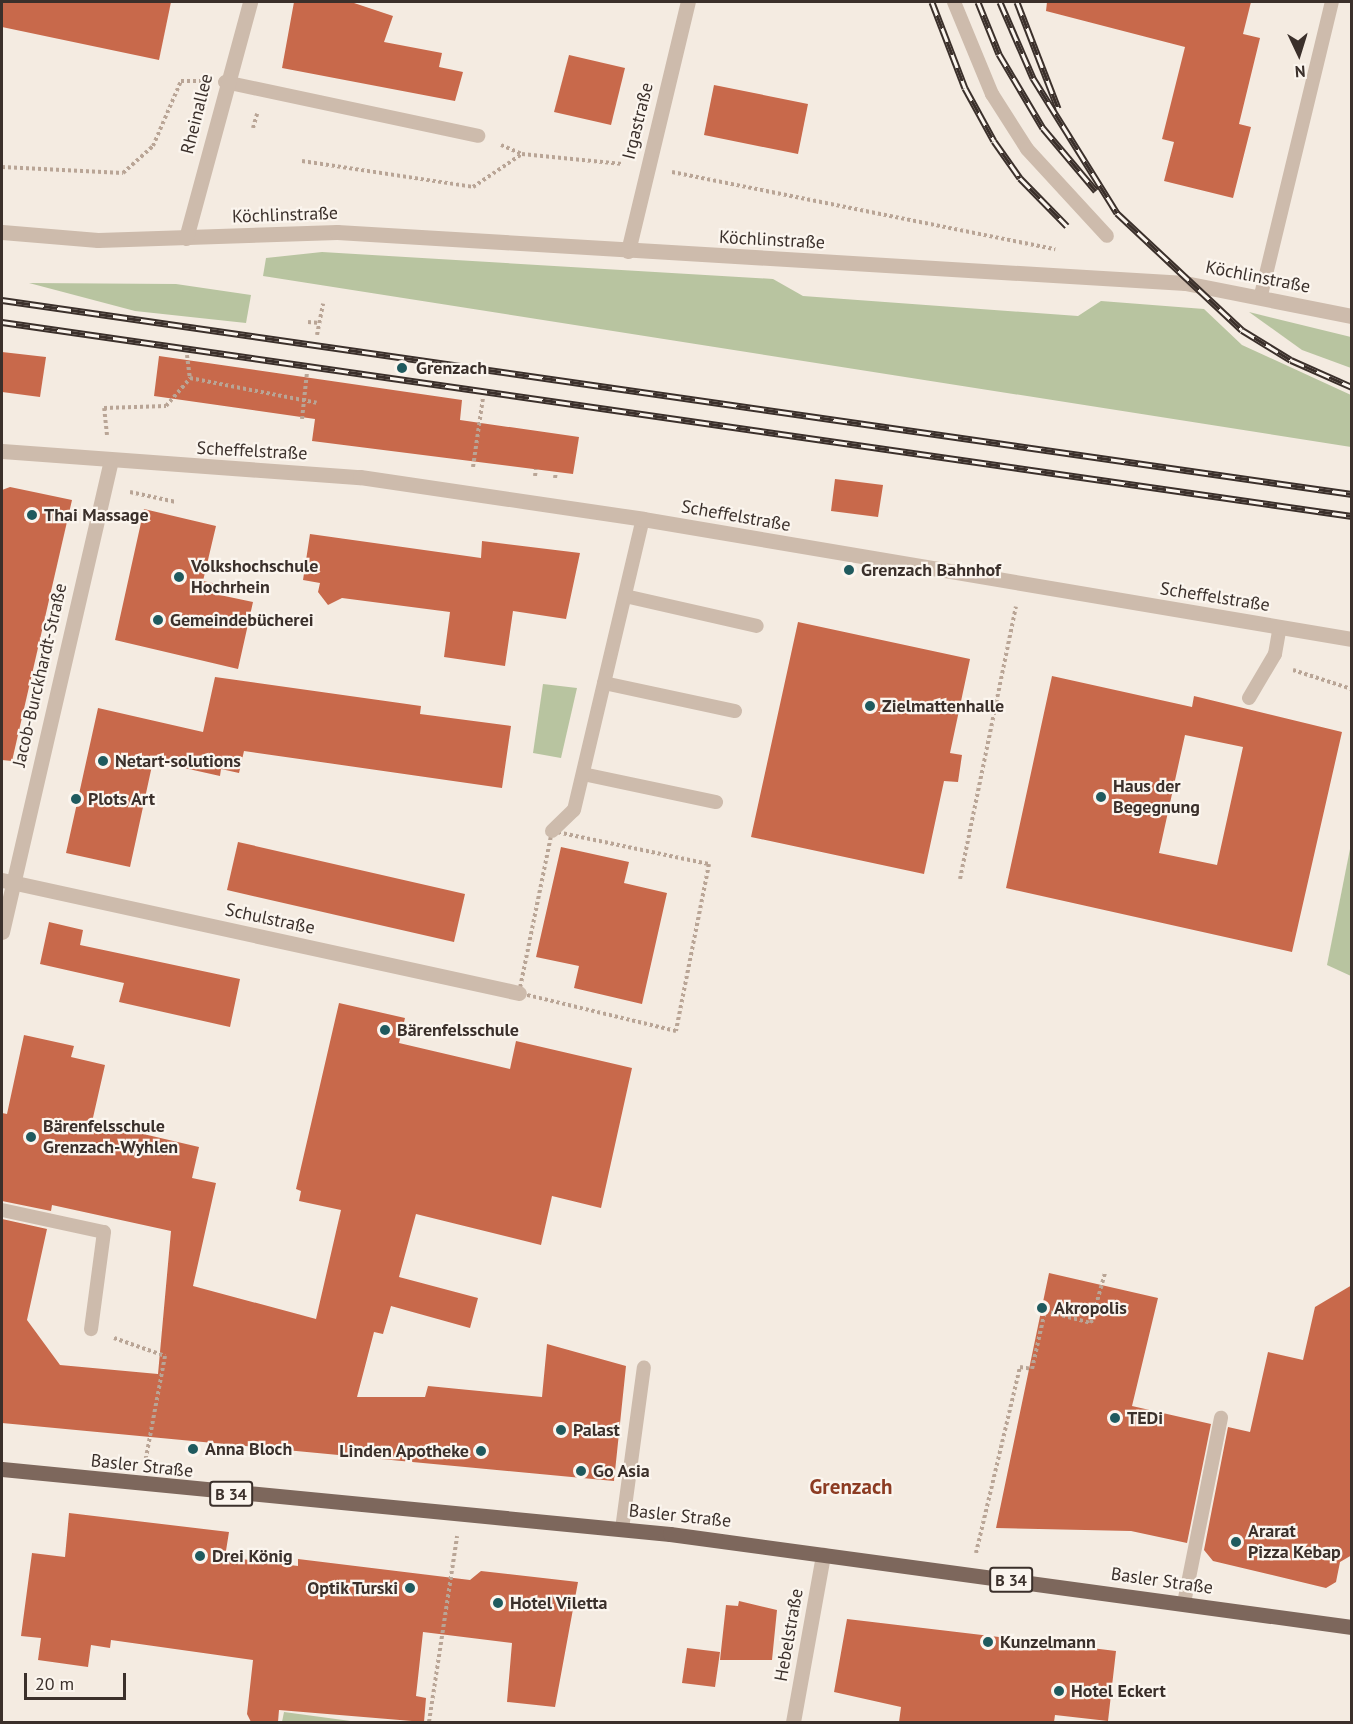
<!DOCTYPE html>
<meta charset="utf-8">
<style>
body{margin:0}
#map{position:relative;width:1353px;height:1724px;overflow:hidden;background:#f4ebe1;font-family:"PT Sans",sans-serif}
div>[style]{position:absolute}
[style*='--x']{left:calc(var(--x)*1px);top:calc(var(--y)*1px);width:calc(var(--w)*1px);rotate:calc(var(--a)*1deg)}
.green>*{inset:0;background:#b8c4a0}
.building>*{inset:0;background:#c8694b}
.path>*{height:4px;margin-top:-2px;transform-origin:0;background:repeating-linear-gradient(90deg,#b9a596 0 3px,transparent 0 6px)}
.lane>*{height:14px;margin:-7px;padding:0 7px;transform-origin:7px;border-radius:7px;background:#cdbbac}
.street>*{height:15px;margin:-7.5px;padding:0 7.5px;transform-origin:7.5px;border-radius:7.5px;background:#cdbbac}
.primary>*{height:15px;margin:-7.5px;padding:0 7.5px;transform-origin:7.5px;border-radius:7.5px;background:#7d675c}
.rail>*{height:7px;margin-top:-3.5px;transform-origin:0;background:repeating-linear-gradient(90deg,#fbf5ee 0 14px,#3b302b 0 28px);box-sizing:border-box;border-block:2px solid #3b302b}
.dots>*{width:16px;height:16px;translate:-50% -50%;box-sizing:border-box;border:3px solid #fbf5ee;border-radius:50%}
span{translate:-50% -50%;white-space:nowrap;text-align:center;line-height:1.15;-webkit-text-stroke:4.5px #fbf5ee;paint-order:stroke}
.shield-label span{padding:2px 4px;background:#fbf5ee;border:2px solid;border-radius:4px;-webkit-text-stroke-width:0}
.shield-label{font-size:16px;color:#3b302b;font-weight:700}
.street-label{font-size:18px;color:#3b302b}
.poi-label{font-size:18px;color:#3b302b;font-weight:700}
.left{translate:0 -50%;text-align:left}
.right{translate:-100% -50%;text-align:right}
.quarter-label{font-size:21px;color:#8c3b22;font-weight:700}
.frame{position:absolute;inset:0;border:3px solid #3b302b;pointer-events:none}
.north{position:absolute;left:1269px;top:24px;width:60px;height:60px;-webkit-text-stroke:4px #fbf5ee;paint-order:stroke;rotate:176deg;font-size:16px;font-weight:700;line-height:24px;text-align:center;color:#3b302b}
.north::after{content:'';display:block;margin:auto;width:21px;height:27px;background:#3b302b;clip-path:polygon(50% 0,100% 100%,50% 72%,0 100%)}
.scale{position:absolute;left:24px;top:1673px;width:102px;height:27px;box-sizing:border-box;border:3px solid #3b302b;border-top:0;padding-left:8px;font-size:18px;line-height:21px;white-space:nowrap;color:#3b302b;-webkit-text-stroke:4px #fbf5ee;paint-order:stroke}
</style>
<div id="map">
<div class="green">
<div style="clip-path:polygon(322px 252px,773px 279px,803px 296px,1078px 316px,1101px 301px,1204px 309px,1242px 345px,1351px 395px,1351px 447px,263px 276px,266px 258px)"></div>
<div style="clip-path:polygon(29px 283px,176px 284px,251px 295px,246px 323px,135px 311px)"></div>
<div style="clip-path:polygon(1249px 312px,1351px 337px,1351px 368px,1302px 350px)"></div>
<div style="clip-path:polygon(543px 684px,577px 688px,561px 758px,533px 753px)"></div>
<div style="clip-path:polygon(1351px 844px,1351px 976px,1327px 965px)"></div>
<div style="clip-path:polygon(284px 1712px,358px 1722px,282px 1722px)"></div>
</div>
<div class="building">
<div style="clip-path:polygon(2px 2px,171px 2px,159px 60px,2px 27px)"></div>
<div style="clip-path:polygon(294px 2px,351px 2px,393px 16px,384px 42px,442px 53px,439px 67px,463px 72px,455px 101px,282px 68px)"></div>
<div style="clip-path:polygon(1047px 2px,1251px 2px,1243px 34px,1260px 38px,1239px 124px,1251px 127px,1233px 198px,1164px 181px,1174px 142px,1162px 139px,1185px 47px,1046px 11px)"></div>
<div style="clip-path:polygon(569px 55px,625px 68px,611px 125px,554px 112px)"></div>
<div style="clip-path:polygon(714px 85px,808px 104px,798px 154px,704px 135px)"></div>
<div style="clip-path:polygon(2px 352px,46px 357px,40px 397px,2px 392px)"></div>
<div style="clip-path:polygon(159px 356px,462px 400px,460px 420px,579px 437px,573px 474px,312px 441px,315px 419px,154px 396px)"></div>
<div style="clip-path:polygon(835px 479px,883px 485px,878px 517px,831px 511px)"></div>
<div style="clip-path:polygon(10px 487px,72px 500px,12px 761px,2px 760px,2px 490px)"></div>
<div style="clip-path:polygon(144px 509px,216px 526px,203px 581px,217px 584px,215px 594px,253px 602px,238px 669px,115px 640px)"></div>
<div style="clip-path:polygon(310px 534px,481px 558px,482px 541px,580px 553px,566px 619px,513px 611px,505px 666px,444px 657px,450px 612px,342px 598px,328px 605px,318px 592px,320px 583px,303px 580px)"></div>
<div style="clip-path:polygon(798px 622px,970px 659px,950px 753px,962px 755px,958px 782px,944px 781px,924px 874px,751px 837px)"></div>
<div style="clip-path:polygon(evenodd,1052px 676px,1192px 707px,1194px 696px,1342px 732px,1292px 952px,1006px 888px,1052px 676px,1185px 735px,1243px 747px,1217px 865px,1159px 853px,1185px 735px)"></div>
<div style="clip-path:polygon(215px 677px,421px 706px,420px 714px,511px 726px,502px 788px,244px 751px,239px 773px,221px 769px,220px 776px,153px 761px,130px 867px,66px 853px,98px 708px,203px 732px)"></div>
<div style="clip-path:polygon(238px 842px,465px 894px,454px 942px,227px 890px)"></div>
<div style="clip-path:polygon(561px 847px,629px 862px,624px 883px,667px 893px,642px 1004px,574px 988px,579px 966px,536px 957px)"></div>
<div style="clip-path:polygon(49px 922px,83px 930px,80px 945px,240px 979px,230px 1027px,119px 1002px,124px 983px,40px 964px)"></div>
<div style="clip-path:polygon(339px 1003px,405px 1018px,399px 1043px,510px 1069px,516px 1041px,632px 1068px,601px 1208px,552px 1196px,541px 1245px,416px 1214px,399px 1277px,478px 1298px,470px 1328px,391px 1306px,383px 1334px,374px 1332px,357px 1397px,425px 1397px,428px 1386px,542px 1397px,547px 1344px,626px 1366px,614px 1481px,2px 1423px,2px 1219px,47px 1229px,27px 1320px,60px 1365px,158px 1374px,171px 1231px,52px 1205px,51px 1211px,2px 1201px,2px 1113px,7px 1114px,24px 1035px,74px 1046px,71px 1057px,105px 1065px,92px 1122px,199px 1147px,192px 1178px,216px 1183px,193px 1286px,316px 1319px,341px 1210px,299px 1201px,301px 1191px,296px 1189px)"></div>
<div style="clip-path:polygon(1049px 1273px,1158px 1298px,1132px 1406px,1211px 1424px,1187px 1543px,1131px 1531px,996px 1528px)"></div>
<div style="clip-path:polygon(1352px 1285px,1352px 1555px,1340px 1562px,1336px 1582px,1326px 1588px,1213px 1561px,1204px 1550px,1228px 1427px,1250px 1432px,1268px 1352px,1303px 1360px,1315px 1307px)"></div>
<div style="clip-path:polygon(69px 1513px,229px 1532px,225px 1557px,298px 1566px,298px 1559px,470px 1580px,481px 1571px,578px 1582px,555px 1707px,507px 1702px,512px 1643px,423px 1632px,416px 1696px,426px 1698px,424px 1722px,279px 1710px,278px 1722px,251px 1722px,247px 1714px,253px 1660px,111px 1640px,110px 1648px,91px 1645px,88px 1667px,38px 1660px,41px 1638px,21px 1636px,32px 1553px,65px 1557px)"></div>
<div style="clip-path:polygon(739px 1601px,777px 1610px,772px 1660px,720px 1660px,726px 1605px,738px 1606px)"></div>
<div style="clip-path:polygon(847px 1619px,1116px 1651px,1108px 1721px,1055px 1715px,1054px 1722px,899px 1722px,901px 1707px,834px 1692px)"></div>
<div style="clip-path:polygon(687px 1648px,720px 1652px,715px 1687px,682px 1683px)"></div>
</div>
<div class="path">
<div style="--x:253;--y:128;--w:15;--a:-74"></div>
<div style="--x:501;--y:145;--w:23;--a:23"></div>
<div style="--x:522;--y:154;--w:101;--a:5.7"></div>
<div style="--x:302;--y:161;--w:173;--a:8.6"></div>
<div style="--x:473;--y:187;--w:59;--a:-34"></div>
<div style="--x:2;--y:167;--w:121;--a:2.8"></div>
<div style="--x:123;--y:173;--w:40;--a:-42"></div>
<div style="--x:153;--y:146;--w:71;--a:-66.7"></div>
<div style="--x:181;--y:81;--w:20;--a:0"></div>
<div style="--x:672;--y:172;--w:391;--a:11.4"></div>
<div style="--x:308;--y:322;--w:12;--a:5"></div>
<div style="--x:317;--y:335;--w:32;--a:-79"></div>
<div style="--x:187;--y:355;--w:23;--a:83"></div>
<div style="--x:190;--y:378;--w:129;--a:11.1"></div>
<div style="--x:302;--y:419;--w:47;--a:-83.9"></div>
<div style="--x:107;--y:435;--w:27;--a:-96"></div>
<div style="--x:104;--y:408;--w:62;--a:-1.8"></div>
<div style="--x:166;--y:406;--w:37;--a:-49"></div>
<div style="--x:473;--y:467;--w:70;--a:-81.8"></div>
<div style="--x:535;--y:476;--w:7;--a:-82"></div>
<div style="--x:555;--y:478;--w:6;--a:-81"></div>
<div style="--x:130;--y:492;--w:47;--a:12.3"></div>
<div style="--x:1293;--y:670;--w:62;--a:17.9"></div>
<div style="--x:552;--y:831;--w:160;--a:11.9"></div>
<div style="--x:709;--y:864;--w:170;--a:101.2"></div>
<div style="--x:676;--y:1031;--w:162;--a:-166.4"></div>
<div style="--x:519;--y:993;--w:165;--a:-78.5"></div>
<div style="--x:960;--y:879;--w:278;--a:-78.4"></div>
<div style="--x:114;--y:1338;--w:54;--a:19.4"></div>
<div style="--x:165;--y:1356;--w:104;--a:100.6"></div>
<div style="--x:976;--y:1553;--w:191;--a:-76.7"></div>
<div style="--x:1020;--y:1367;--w:12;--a:9"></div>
<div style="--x:1032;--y:1369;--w:59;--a:-77.4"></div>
<div style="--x:1045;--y:1311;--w:48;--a:14.6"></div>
<div style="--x:1091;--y:1323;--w:52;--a:-74.4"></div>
<div style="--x:429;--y:1722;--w:188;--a:-81.4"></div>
</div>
<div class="lane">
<div style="--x:954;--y:2;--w:100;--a:67.6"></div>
<div style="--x:992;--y:94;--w:65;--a:57.5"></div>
<div style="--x:1027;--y:149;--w:118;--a:47.4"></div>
<div style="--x:225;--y:82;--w:259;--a:12"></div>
<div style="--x:1261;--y:295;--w:301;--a:-76.4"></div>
<div style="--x:625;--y:596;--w:135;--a:12.8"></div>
<div style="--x:604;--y:683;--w:134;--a:12.1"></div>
<div style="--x:1249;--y:698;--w:51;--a:-59.4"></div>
<div style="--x:1275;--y:654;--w:27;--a:-80"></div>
<div style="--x:583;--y:774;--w:136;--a:11.9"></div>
<div style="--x:552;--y:831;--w:30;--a:-44"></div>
<div style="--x:574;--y:810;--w:299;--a:-76.7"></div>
<div style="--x:2;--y:1210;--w:104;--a:12.2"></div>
<div style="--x:104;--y:1232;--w:98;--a:97.6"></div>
<div style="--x:622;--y:1529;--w:163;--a:-82.3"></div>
<div style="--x:1184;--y:1603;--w:189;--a:-78.7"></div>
</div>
<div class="street">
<div style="--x:2;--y:232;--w:96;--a:4.8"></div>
<div style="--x:98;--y:240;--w:239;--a:-1.9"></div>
<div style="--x:337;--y:232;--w:850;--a:3.44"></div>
<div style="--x:1185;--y:283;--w:170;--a:11.2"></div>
<div style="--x:186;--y:238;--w:245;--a:-74.8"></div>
<div style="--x:628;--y:251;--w:256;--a:-76.5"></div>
<div style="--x:2;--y:451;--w:359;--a:4.2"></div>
<div style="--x:360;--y:477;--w:286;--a:8.4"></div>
<div style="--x:643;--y:519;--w:719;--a:9.61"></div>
<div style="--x:2;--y:880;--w:529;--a:12.33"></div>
<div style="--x:2;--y:932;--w:481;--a:-77"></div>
<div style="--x:793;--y:1722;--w:170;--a:-79.8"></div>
</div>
<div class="primary">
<div style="--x:2;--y:1469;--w:671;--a:5.56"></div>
<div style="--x:670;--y:1534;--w:688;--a:7.77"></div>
</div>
<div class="rail">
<div style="--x:932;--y:2;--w:92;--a:69"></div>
<div style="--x:965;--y:88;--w:60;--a:61.3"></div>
<div style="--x:994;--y:141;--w:45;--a:54.9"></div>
<div style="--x:1020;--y:178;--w:67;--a:45.6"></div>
<div style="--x:978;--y:2;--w:56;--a:68"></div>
<div style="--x:999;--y:54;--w:86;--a:59.3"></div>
<div style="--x:1043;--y:128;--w:82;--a:49.9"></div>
<div style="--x:1000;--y:2;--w:83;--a:66.5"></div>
<div style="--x:1033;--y:78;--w:159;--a:58.1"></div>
<div style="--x:1117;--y:213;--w:171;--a:43.1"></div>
<div style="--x:1242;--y:330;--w:57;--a:31.5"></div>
<div style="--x:1291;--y:360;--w:67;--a:23.9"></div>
<div style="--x:1017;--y:2;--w:114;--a:68.9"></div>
<div style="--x:2;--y:300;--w:1364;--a:8.18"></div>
<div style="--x:2;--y:322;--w:1364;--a:8.18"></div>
</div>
<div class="dots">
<div style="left:402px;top:368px;background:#1f5a5e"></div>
<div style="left:32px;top:515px;background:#1f5a5e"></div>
<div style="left:849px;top:570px;background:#1f5a5e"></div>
<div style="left:179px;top:577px;background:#1f5a5e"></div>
<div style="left:158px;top:620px;background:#1f5a5e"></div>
<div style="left:870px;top:706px;background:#1f5a5e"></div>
<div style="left:103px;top:761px;background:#1f5a5e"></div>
<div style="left:1101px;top:797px;background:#1f5a5e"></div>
<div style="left:76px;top:799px;background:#1f5a5e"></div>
<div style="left:385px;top:1030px;background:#1f5a5e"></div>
<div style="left:31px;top:1137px;background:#1f5a5e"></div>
<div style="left:1042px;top:1308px;background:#1f5a5e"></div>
<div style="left:1115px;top:1418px;background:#1f5a5e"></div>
<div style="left:561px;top:1430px;background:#1f5a5e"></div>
<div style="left:193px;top:1449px;background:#1f5a5e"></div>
<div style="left:481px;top:1451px;background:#1f5a5e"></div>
<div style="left:581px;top:1471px;background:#1f5a5e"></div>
<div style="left:1236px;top:1542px;background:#1f5a5e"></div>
<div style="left:200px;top:1556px;background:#1f5a5e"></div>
<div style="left:410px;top:1588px;background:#1f5a5e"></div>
<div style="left:498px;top:1603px;background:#1f5a5e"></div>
<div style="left:988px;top:1642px;background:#1f5a5e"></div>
<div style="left:1059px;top:1691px;background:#1f5a5e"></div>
</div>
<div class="shield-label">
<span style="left:231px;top:1494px">B 34</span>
<span style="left:1011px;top:1580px">B 34</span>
</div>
<div class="street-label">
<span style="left:197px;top:114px;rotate:-76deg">Rheinallee</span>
<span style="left:638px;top:121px;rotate:-76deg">Irgastraße</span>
<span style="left:285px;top:215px;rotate:-2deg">Köchlinstraße</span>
<span style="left:772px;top:240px;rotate:3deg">Köchlinstraße</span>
<span style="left:1258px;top:277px;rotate:11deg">Köchlinstraße</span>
<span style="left:252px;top:451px;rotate:3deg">Scheffelstraße</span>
<span style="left:736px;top:516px;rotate:10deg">Scheffelstraße</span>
<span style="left:1215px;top:597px;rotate:9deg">Scheffelstraße</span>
<span style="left:40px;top:675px;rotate:-77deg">Jacob-Burckhardt-Straße</span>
<span style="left:270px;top:919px;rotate:12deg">Schulstraße</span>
<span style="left:142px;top:1466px;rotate:6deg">Basler Straße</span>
<span style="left:680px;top:1516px;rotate:6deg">Basler Straße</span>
<span style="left:1162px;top:1581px;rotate:8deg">Basler Straße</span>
<span style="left:789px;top:1635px;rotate:-80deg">Hebelstraße</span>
</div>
<div class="poi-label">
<span class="left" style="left:416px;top:368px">Grenzach</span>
<span class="left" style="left:44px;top:515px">Thai Massage</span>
<span class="left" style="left:191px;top:577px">Volkshochschule<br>Hochrhein</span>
<span class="left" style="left:861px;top:570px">Grenzach Bahnhof</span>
<span class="left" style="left:170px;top:620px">Gemeindebücherei</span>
<span class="left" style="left:882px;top:706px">Zielmattenhalle</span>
<span class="left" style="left:115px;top:761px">Netart-solutions</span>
<span class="left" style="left:1113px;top:797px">Haus der<br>Begegnung</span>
<span class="left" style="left:88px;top:799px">Plots Art</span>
<span class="left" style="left:397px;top:1030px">Bärenfelsschule</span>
<span class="left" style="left:43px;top:1137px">Bärenfelsschule<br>Grenzach-Wyhlen</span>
<span class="left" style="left:1054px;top:1308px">Akropolis</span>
<span class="left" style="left:1127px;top:1418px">TEDi</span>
<span class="left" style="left:573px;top:1430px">Palast</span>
<span class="left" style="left:205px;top:1449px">Anna Bloch</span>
<span class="right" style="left:469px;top:1451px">Linden Apotheke</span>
<span class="left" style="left:593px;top:1471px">Go Asia</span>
<span class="left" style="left:1248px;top:1542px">Ararat<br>Pizza Kebap</span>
<span class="left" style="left:212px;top:1556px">Drei König</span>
<span class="right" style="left:398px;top:1588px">Optik Turski</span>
<span class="left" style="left:510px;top:1603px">Hotel Viletta</span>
<span class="left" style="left:1000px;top:1642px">Kunzelmann</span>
<span class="left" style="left:1071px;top:1691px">Hotel Eckert</span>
</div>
<div class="quarter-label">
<span style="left:851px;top:1487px">Grenzach</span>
</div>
<div class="frame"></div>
<div class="north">N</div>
<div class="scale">20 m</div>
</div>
